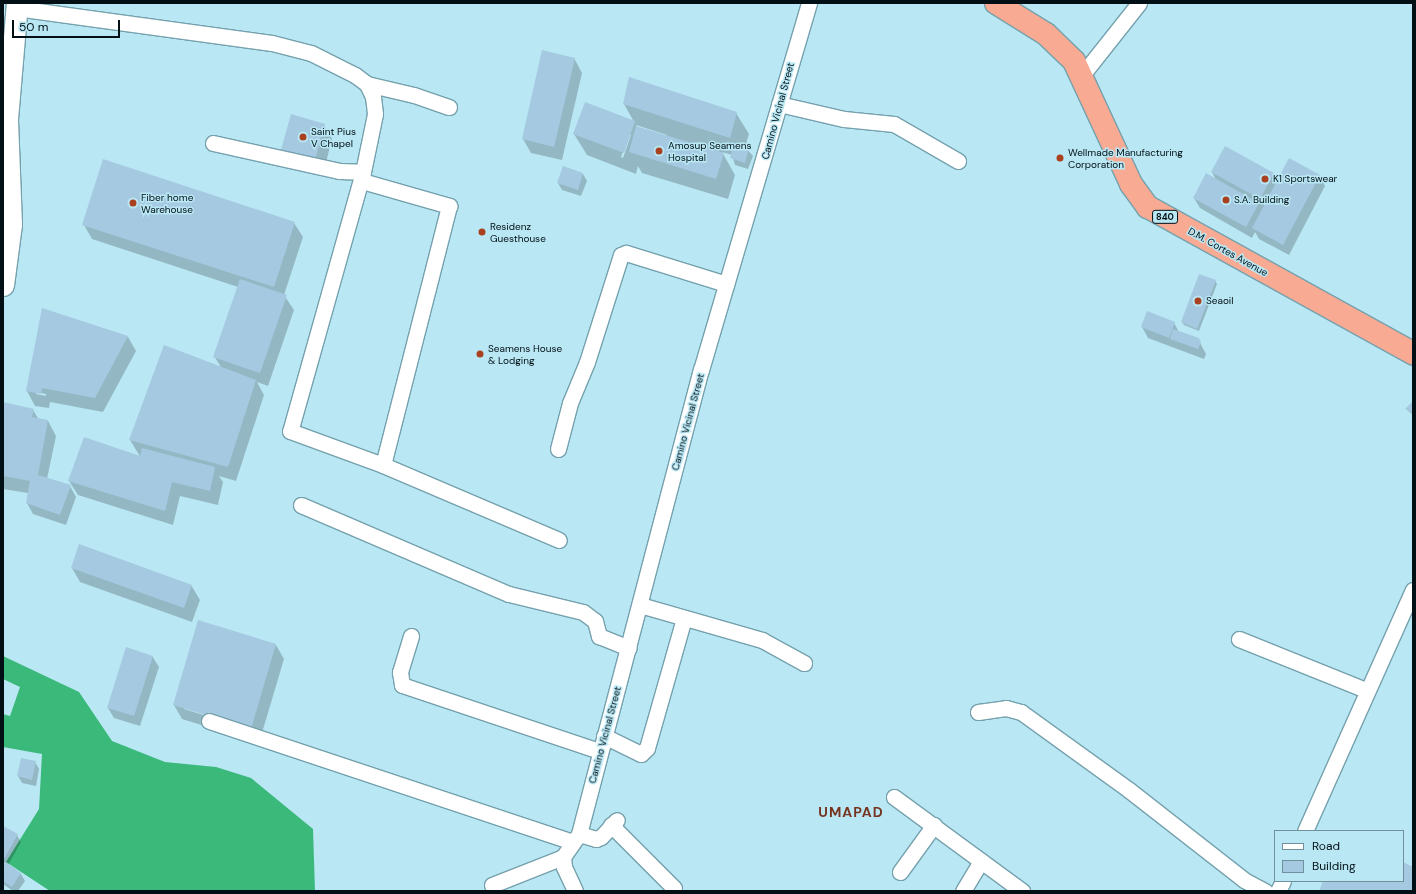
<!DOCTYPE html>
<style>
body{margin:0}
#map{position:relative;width:1416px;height:894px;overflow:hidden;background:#b9e7f4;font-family:"DM Sans",sans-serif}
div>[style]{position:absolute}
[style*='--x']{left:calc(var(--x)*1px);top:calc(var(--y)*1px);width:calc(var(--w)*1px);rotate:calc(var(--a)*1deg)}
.forest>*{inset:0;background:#3bb97b}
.shadow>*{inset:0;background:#0003}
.building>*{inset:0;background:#a5c9e1}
.roads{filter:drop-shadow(1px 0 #75a1ad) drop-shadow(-1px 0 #75a1ad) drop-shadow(0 1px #75a1ad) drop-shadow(0 -1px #75a1ad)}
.street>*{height:15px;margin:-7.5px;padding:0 7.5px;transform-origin:7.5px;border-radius:7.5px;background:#fff}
.secondary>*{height:21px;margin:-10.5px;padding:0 10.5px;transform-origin:10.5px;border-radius:10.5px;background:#fff}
.highway>*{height:22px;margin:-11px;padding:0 11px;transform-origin:11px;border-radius:11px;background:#f8aa92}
.dots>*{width:11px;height:11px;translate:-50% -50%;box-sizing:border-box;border:2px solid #b9e7f4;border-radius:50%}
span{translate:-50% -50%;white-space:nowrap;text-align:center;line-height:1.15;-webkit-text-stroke:3px #b9e7f4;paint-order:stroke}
.shield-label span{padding:1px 3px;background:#b9e7f4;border:1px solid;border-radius:3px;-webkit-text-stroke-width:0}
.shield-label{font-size:9px;color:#021015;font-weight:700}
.street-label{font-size:10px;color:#021015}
.poi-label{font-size:10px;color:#021015}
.left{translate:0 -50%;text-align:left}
.district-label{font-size:14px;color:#76331f;font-weight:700;letter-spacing:1px}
.frame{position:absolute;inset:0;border:4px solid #021015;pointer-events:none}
.legend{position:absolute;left:1274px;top:830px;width:130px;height:52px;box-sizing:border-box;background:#b9e7f4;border:1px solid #70919b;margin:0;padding:5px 7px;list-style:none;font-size:12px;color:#021015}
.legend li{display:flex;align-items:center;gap:8px;height:20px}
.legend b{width:20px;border:1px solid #70919b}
.scale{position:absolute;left:12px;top:20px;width:108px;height:18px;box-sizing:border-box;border:2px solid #021015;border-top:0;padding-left:5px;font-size:12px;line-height:14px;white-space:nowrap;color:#021015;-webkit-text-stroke:3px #b9e7f4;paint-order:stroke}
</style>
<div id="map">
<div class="forest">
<div style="clip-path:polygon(3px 656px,79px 692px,112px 741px,165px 762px,216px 767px,251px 778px,313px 829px,315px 891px,50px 891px,6px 862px,39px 809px,42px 754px,3px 747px,3px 714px,10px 716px,20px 687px,3px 679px)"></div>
</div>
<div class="shadow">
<div style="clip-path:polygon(574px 58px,582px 73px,562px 160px,531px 153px,523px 139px)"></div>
<div style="clip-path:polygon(evenodd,624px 104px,736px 113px,749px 134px,745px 147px,753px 156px,748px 169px,735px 165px,732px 155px,722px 152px,735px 175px,728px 199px,642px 173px,638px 166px,636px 174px,587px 155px,574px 134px,634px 122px,624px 104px,636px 125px,667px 135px,666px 137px,638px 128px,636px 125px,624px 104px,629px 135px,631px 135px,623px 158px,621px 157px,629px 135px)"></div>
<div style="clip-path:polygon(324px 125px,332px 139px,323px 174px,290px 164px,282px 150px)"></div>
<div style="clip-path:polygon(564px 168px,583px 174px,587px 181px,581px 196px,562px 190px,558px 183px)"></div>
<div style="clip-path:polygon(1212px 172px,1273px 173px,1278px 181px,1319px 175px,1325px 186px,1289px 255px,1259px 239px,1255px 232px,1252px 238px,1200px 208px,1194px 198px,1216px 180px)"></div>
<div style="clip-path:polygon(294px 223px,303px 237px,284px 295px,294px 310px,268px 386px,257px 382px,264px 395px,236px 481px,219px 476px,223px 482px,218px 505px,180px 496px,173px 525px,78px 495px,69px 481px,141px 458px,130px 440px,164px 346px,221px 367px,214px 356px,238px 287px,92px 239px,84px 225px)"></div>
<div style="clip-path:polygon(1215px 281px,1217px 284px,1199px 331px,1184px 325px,1182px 322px)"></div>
<div style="clip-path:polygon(1174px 323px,1179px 332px,1198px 339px,1206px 354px,1204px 359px,1148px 338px,1142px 327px)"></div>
<div style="clip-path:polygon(evenodd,128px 337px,136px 351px,103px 412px,50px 402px,49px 408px,35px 406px,27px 391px,128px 337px,36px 392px,46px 394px,46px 396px,36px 394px,36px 392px)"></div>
<div style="clip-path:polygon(1413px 402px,1413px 415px,1406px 409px)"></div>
<div style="clip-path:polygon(3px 403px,33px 410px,39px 420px,48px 421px,56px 436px,47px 479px,70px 486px,76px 497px,66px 525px,33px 514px,27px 503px,28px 493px,3px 489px)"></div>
<div style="clip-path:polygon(72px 568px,191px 585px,200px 600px,192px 622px,80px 582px)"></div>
<div style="clip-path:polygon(evenodd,276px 645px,284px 659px,259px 743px,182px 719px,174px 705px,276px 645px,184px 707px,255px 731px,184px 709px,184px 707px)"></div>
<div style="clip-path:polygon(152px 656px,159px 667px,140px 726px,114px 718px,108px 708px)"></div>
<div style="clip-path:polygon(22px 759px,35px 762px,39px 769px,36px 786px,22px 783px,18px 776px)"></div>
<div style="clip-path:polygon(3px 827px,17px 835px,21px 842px,8px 865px,21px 874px,25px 881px,18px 891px,13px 891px,3px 884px,3px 868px,6px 864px,3px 862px)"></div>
</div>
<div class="building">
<div style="clip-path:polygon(542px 50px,575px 58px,554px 147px,522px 139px)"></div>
<div style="clip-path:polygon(629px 77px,737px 112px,730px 138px,623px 104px)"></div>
<div style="clip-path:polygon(585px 102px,635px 121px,624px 153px,573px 134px)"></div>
<div style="clip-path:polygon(291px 114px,325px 124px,315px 160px,281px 150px)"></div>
<div style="clip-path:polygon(636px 126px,724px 153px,716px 179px,629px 152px)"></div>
<div style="clip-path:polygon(734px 143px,749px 148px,745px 163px,730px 158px)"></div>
<div style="clip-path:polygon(1225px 146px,1274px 173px,1260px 199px,1211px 172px)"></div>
<div style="clip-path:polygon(1289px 158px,1320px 175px,1283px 245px,1252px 228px)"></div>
<div style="clip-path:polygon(103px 159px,295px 222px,274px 287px,82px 225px)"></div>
<div style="clip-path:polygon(563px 166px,583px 173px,578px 190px,557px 183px)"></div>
<div style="clip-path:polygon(1206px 173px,1259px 203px,1246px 227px,1193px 198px)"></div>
<div style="clip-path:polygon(1199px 274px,1216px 280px,1197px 329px,1181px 322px)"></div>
<div style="clip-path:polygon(240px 279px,287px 295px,260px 373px,213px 357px)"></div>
<div style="clip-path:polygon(42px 308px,128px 336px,95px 398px,42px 388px,41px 394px,26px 391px)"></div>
<div style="clip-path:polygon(1147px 311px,1175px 322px,1169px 338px,1141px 327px)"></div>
<div style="clip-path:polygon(1173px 329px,1199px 338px,1201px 342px,1198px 349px,1170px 339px)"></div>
<div style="clip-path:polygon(164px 345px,256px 380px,228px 467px,129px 440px)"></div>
<div style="clip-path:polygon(1413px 401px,1413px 413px,1405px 409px)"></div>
<div style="clip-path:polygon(3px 402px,34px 409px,32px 417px,48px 420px,38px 475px,71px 485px,60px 515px,26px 503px,30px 481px,3px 476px)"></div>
<div style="clip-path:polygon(84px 437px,140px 456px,142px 448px,215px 467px,210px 491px,172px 482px,165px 511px,68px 481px)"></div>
<div style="clip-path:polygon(79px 544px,192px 585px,184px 608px,71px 568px)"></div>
<div style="clip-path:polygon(198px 620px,276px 644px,251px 729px,173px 705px)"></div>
<div style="clip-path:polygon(126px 647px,153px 656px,134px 716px,107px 708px)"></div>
<div style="clip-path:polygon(21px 758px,36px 761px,32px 780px,17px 776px)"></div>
<div style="clip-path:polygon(3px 826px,18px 834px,4px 859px,3px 858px)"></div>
<div style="clip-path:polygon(6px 862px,21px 873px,12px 887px,3px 881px,3px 866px)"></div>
<div style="clip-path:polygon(1403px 862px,1413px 867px,1413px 891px,1319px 891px,1323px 881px,1403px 881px)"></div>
</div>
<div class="roads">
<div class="street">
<div style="--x:16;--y:8;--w:258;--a:7.8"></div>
<div style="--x:272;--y:43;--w:40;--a:14.4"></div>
<div style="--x:311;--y:53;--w:49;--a:26.6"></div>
<div style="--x:355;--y:75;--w:15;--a:37"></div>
<div style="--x:367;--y:84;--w:14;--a:65"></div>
<div style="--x:373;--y:97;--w:17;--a:83"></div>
<div style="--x:375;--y:114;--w:59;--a:101.7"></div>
<div style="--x:363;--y:172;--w:269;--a:105.7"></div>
<div style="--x:290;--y:431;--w:99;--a:20.1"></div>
<div style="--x:383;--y:465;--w:191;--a:23.1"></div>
<div style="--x:1082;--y:75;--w:92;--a:-51.6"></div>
<div style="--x:367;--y:84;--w:48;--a:13.2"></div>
<div style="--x:414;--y:95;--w:37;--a:19"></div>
<div style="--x:779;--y:104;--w:67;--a:13"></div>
<div style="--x:844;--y:119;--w:50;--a:5.7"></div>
<div style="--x:894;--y:124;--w:74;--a:30"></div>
<div style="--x:213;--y:143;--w:129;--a:12.5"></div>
<div style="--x:339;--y:171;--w:24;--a:2"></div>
<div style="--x:362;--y:181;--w:91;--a:16"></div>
<div style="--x:449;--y:206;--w:267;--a:104.3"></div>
<div style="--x:558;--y:449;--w:48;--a:-75.4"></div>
<div style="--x:570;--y:403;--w:44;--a:-67.5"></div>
<div style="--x:587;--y:362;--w:112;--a:-72.4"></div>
<div style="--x:621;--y:255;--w:5;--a:-22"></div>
<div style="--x:626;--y:253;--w:105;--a:17.2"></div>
<div style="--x:301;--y:505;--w:226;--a:23.2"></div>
<div style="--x:509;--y:594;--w:76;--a:13.7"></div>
<div style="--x:583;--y:612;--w:15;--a:37"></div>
<div style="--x:595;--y:621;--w:16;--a:75"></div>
<div style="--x:599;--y:636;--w:32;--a:22"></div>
<div style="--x:640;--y:605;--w:127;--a:16"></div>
<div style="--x:762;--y:640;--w:48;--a:28.7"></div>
<div style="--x:411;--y:636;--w:38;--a:107"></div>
<div style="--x:400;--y:672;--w:13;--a:81"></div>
<div style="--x:402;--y:685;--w:208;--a:18.5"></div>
<div style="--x:1239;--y:639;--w:137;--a:21.9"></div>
<div style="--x:978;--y:712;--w:28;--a:-8"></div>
<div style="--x:1006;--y:708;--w:16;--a:15"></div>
<div style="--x:1021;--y:712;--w:133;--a:35.8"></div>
<div style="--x:1129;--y:790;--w:146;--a:38"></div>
<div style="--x:1244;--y:880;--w:24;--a:28"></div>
<div style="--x:209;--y:721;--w:383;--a:18.4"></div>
<div style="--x:604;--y:736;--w:41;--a:25.9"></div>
<div style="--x:641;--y:754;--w:8;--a:-45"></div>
<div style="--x:647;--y:748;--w:135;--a:-74.1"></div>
<div style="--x:894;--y:797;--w:159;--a:36.3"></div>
<div style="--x:611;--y:825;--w:89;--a:45"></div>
<div style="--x:1305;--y:831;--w:264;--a:-65.9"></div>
<div style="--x:579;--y:834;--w:18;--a:16"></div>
<div style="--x:596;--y:839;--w:5;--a:-22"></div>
<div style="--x:601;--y:837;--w:23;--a:-47"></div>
<div style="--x:563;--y:857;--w:10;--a:84"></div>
<div style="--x:564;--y:867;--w:26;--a:65"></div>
<div style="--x:900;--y:872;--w:58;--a:-54.1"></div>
<div style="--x:492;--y:885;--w:76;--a:-21.5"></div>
<div style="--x:563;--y:857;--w:28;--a:-55"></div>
<div style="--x:579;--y:834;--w:480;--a:-75.3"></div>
<div style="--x:701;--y:370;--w:383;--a:-73.6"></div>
<div style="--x:963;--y:891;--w:35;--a:-59"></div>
<div style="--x:1278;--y:891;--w:11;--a:-63"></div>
</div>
<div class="secondary">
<div style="--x:3;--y:285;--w:62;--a:-82.5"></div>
<div style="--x:11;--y:224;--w:105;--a:-92.2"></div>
<div style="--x:7;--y:119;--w:116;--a:-85.1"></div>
</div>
<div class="highway">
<div style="--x:996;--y:3;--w:59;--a:31.8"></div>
<div style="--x:1046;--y:34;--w:39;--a:44"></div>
<div style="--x:1074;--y:61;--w:136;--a:65.1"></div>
<div style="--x:1131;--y:184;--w:29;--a:54"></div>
<div style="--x:1148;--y:207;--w:303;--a:28.9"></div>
</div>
</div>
<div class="dots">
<div style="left:303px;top:137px;background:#a94120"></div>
<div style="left:659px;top:151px;background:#a94120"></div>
<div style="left:1060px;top:158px;background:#a94120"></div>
<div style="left:1265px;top:179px;background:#a94120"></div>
<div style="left:1226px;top:200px;background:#a94120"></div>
<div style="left:133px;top:203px;background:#a94120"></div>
<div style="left:482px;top:232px;background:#a94120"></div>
<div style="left:1198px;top:301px;background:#a94120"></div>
<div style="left:480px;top:354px;background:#a94120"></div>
</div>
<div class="shield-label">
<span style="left:1165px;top:217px">840</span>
</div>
<div class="street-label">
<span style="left:778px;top:111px;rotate:-75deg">Camino Vicinal Street</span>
<span style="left:1228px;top:252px;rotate:29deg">D.M. Cortes Avenue</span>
<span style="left:688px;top:422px;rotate:-75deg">Camino Vicinal Street</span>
<span style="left:605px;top:735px;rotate:-75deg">Camino Vicinal Street</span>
</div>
<div class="poi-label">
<span class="left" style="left:311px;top:137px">Saint Pius<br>V Chapel</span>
<span class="left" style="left:668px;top:151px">Amosup Seamens<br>Hospital</span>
<span class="left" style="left:1068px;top:158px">Wellmade Manufacturing<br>Corporation</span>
<span class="left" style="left:1273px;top:179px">K1 Sportswear</span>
<span class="left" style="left:141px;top:203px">Fiber home<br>Warehouse</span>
<span class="left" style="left:1234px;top:200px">S.A. Building</span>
<span class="left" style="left:490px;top:232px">Residenz<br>Guesthouse</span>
<span class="left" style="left:1206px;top:301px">Seaoil</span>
<span class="left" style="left:488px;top:354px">Seamens House<br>&amp; Lodging</span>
</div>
<div class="district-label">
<span style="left:851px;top:812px">UMAPAD</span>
</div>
<div class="frame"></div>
<ul class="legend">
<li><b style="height:5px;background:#fff"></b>Road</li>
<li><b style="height:11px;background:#a5c9e1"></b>Building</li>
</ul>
<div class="scale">50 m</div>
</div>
